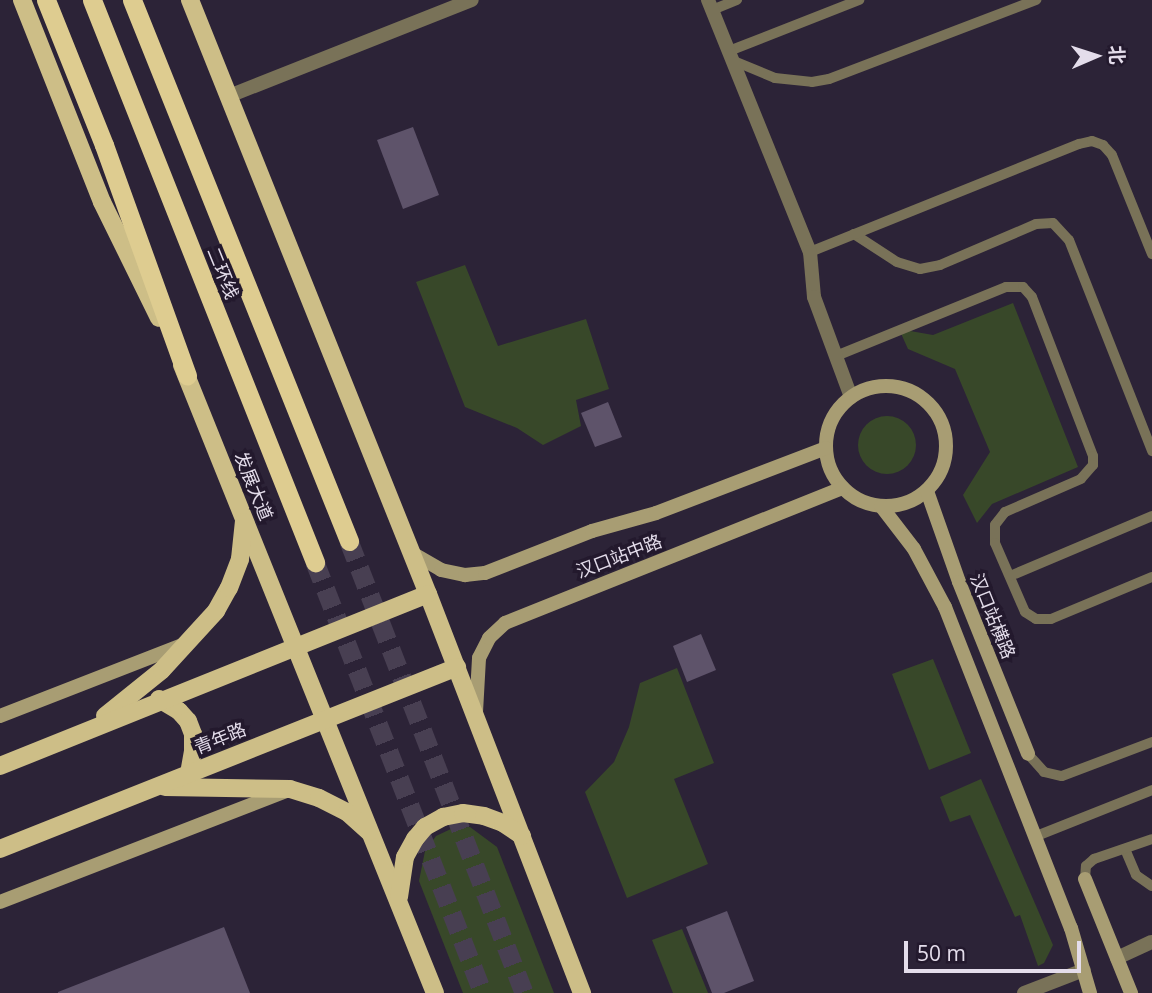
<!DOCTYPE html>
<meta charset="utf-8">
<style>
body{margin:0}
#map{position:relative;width:1152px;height:993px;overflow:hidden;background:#2c2337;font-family:"Open Sans","Noto Sans SC",sans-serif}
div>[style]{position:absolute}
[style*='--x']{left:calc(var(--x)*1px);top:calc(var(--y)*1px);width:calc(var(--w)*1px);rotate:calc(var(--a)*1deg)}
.green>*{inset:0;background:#384829}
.round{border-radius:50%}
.building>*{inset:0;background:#5e536a}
.trunk-tunnel>*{height:19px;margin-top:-9.5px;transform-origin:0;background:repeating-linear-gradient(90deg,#483f52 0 19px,transparent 0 29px)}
.service>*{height:10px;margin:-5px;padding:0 5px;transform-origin:5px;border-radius:5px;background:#797258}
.minor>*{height:14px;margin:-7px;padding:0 7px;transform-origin:7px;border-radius:7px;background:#797258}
.secondary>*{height:14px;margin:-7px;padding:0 7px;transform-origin:7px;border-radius:7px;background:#a89d73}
.secondary>.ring{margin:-7px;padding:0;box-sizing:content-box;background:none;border:14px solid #a89d73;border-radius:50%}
.primary>*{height:18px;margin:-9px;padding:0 9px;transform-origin:9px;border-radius:9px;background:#cdbe87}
.trunk>*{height:19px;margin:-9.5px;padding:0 9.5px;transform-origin:9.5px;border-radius:9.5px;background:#decc90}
span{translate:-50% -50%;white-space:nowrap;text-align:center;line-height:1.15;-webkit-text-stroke:7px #23192d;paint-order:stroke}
.street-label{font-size:18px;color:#e4ddeb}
.north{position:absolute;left:1061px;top:21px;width:70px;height:70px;-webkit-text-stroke:5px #23192d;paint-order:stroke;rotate:87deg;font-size:19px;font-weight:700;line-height:28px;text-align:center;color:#e4ddeb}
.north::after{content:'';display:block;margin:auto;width:24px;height:32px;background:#e4ddeb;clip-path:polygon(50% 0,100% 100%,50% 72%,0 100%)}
.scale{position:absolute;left:904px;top:941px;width:177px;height:32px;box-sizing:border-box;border:4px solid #e4ddeb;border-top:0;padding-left:9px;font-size:21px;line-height:24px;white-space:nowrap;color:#e4ddeb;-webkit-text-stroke:5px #23192d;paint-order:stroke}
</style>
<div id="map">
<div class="green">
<div style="clip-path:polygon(465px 265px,498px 346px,586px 319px,609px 389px,576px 400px,581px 426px,543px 445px,517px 428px,465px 407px,416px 282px)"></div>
<div style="clip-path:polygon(1013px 303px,1078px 467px,992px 504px,977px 523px,963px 495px,990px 452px,955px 369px,908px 349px,899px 329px,933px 335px)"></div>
<div class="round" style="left:858px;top:416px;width:58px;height:58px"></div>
<div style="clip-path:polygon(933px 659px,971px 753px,929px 770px,892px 674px)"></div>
<div style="clip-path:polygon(677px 668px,714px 763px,674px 779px,708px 864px,627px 898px,585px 792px,614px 762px,629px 727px,640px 683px)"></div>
<div style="clip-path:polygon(981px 779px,1053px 945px,1044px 963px,1038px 966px,1020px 915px,1015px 917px,970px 815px,950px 822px,940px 797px)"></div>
<div style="clip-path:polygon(470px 827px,497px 847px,554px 993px,463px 993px,419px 881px,425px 851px,436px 836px,453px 828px)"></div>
<div style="clip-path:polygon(682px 929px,708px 993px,673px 993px,652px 940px)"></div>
</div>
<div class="building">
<div style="clip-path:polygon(413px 127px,439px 195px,403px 209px,377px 140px)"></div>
<div style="clip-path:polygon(608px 402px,622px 437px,595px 447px,581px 413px)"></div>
<div style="clip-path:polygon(701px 634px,716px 670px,687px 682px,673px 646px)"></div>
<div style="clip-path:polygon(727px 911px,754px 981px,724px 993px,712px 993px,686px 927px)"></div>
<div style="clip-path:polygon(224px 927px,250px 993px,58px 993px,58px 992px)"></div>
</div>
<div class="trunk-tunnel">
<div style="--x:349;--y:541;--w:485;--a:68.8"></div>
<div style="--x:315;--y:562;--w:463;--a:68.7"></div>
</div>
<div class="service">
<div style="--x:712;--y:10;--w:27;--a:-22"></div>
<div style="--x:729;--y:51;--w:140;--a:-21.4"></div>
<div style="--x:734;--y:61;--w:44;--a:22.5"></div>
<div style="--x:775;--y:78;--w:37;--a:6"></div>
<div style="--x:812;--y:82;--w:17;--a:-10"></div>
<div style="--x:829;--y:79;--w:222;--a:-20.9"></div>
<div style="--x:854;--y:234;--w:51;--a:33.1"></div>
<div style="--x:897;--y:262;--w:24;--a:17"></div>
<div style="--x:920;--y:269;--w:20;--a:-11"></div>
<div style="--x:940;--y:265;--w:104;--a:-23.1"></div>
<div style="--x:1036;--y:224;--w:17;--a:-3"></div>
<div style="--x:1053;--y:223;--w:23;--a:47"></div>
<div style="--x:1069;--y:240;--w:227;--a:68.5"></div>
<div style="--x:810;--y:252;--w:290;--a:-21.9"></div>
<div style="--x:1079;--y:144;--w:13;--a:-13"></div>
<div style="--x:1092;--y:141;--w:12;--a:20"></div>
<div style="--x:1103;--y:145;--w:13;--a:48"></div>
<div style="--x:1112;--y:155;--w:107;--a:68"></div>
<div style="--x:836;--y:356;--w:183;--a:-22.1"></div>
<div style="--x:1006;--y:287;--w:17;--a:0"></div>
<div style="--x:1023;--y:287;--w:13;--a:48"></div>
<div style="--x:1032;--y:297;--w:170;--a:69"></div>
<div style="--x:1093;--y:456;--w:9;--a:90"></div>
<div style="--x:1093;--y:465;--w:18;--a:131"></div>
<div style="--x:1081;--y:479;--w:83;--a:156.5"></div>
<div style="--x:1005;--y:512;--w:16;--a:128"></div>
<div style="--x:995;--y:525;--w:18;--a:90"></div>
<div style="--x:995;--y:543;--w:75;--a:66.5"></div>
<div style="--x:1025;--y:612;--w:13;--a:32"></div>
<div style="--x:1036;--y:619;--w:15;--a:0"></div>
<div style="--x:1051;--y:619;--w:109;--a:-22.6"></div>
<div style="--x:1010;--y:576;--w:154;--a:-22.9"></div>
<div style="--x:1028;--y:754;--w:24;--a:48"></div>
<div style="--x:1044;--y:772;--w:18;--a:13"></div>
<div style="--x:1062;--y:776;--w:96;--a:-20.7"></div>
<div style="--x:1034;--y:837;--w:127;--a:-21.7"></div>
<div style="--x:1125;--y:849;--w:28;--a:67"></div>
<div style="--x:1136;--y:875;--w:19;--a:35"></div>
<div style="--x:1085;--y:879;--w:13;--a:-86"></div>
<div style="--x:1086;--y:866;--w:11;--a:-41"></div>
<div style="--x:1094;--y:859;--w:61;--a:-19"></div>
</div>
<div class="minor">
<div style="--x:708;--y:0;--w:272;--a:68"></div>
<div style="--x:810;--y:252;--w:45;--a:84.9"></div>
<div style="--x:814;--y:297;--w:107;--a:69.7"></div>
<div style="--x:229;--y:96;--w:261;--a:-21.6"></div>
<div style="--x:1117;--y:958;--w:38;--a:-25"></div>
<div style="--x:1024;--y:993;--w:64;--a:-21"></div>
</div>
<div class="secondary">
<div class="ring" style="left:826px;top:386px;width:106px;height:106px"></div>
<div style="--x:927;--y:491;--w:96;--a:70.6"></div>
<div style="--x:959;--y:582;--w:185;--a:68.1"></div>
<div style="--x:881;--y:506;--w:54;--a:52.5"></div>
<div style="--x:914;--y:549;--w:66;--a:61.9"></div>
<div style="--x:945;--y:607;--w:345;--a:68.6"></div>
<div style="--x:1071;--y:928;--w:68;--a:73.7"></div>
<div style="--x:412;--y:553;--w:34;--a:30"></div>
<div style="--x:441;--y:570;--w:25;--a:12"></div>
<div style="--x:465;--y:575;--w:20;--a:-6"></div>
<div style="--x:485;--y:573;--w:115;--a:-21.4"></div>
<div style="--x:592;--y:531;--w:66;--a:-15.7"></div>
<div style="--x:656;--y:513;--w:182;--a:-20.9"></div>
<div style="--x:476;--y:712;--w:54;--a:-86.8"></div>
<div style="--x:479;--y:658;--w:22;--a:-63"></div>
<div style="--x:489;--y:638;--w:22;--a:-43"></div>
<div style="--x:505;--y:623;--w:364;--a:-21.8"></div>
<div style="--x:0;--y:716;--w:199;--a:-21.3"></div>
<div style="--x:1085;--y:879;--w:123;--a:68"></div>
<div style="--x:0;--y:902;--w:307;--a:-21.2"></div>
</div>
<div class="primary">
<div style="--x:22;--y:0;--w:217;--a:68.4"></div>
<div style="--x:102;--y:202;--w:129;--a:63.8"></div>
<div style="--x:190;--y:0;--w:640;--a:68.17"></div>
<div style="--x:428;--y:594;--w:428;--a:68.9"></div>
<div style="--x:182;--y:365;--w:677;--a:68.06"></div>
<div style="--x:159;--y:699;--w:23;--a:31"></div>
<div style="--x:179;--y:711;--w:13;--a:48"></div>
<div style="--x:188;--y:721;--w:14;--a:69"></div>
<div style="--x:193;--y:734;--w:17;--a:90"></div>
<div style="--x:193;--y:751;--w:22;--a:100"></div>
<div style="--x:105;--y:716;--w:73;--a:-38.9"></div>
<div style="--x:162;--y:670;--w:80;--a:-47.5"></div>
<div style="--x:216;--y:611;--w:26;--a:-61"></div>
<div style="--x:229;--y:588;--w:31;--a:-69"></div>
<div style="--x:240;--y:559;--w:37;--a:-84"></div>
<div style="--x:0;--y:766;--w:461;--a:-21.9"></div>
<div style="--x:165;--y:787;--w:125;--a:0.9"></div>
<div style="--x:290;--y:789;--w:30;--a:17"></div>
<div style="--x:319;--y:798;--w:31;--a:27"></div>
<div style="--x:347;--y:812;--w:30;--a:42"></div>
<div style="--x:0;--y:849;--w:492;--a:-21.7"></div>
<div style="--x:399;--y:897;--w:40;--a:-81.5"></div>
<div style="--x:405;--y:857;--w:21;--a:-61"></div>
<div style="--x:415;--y:839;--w:16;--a:-50"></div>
<div style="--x:425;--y:827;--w:21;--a:-29"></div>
<div style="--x:443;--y:817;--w:20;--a:-11"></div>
<div style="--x:463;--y:813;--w:21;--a:8"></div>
<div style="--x:484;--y:816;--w:20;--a:20"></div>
<div style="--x:503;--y:823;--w:23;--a:34"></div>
</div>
<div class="trunk">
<div style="--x:46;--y:0;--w:156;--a:68.2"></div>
<div style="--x:104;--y:145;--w:245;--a:70.2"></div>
<div style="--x:92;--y:0;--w:605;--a:68.36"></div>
<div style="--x:132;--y:0;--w:583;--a:68.14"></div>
</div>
<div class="street-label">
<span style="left:223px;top:273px;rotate:68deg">二环线</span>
<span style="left:254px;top:486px;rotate:68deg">发展大道</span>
<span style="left:619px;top:556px;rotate:-21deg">汉口站中路</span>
<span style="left:993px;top:616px;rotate:68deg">汉口站横路</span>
<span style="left:220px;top:738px;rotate:-22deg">青年路</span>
</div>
<div class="north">北</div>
<div class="scale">50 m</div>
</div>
